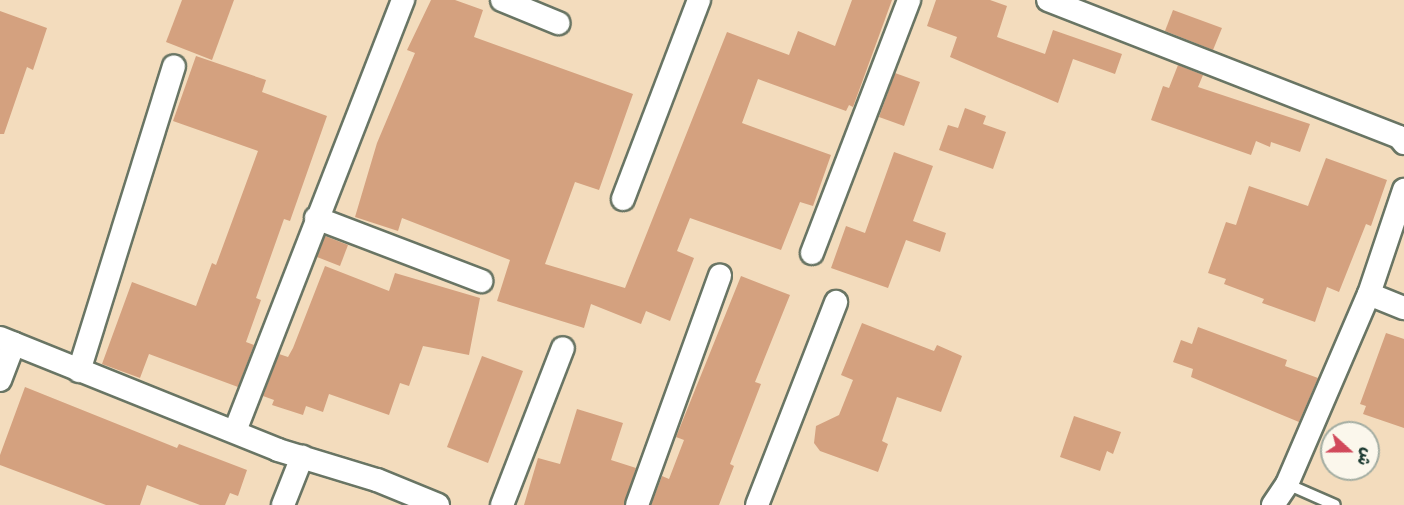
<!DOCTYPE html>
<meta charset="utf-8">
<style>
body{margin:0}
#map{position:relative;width:1404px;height:505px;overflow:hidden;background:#f3dcbd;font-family:"Shantell Sans","Playpen Sans Arabic",sans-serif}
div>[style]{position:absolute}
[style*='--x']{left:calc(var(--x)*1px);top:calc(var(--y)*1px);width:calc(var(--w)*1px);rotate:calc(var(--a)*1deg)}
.building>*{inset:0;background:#d4a17f}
.roads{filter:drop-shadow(2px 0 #697564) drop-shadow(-2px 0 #697564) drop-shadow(0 2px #697564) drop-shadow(0 -2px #697564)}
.lane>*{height:10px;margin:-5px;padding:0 5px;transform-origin:5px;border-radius:5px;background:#fff}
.street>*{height:22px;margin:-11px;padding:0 11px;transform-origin:11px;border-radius:11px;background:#fff}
span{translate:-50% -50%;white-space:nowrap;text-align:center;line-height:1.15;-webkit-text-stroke:4.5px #fbf7ec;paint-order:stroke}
.north{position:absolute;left:1320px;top:421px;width:60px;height:60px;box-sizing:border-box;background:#fbf7ec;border:2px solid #a3ada2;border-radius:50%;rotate:111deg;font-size:16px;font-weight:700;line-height:24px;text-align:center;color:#1f3d34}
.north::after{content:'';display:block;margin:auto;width:21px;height:27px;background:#d1495b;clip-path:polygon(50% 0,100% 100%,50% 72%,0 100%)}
</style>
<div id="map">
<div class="building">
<div style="clip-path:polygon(182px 0,234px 0,212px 60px,166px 42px)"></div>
<div style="clip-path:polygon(431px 0,455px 0,483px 10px,474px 37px,633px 94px,599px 190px,575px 182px,545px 264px,625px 288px,727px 32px,789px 55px,798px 31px,835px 46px,852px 0,892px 0,853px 107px,849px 105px,846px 111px,758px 79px,742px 123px,831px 155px,813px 206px,800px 202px,781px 250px,690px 218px,677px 251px,694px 258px,670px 321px,646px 311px,641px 324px,591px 304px,584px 328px,497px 301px,510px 260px,402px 218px,398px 231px,355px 217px,377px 143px,415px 53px,407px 50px)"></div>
<div style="clip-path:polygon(936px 0,990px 0,1007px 6px,997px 37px,1045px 54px,1053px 30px,1122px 54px,1115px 74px,1073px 59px,1058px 103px,950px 57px,957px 37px,927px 26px)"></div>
<div style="clip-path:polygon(1173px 10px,1222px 28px,1213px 50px,1165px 31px)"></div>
<div style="clip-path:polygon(0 11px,47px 28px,33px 70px,27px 67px,4px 134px,0 134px)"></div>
<div style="clip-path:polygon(196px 56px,266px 80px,262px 92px,327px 116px,290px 221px,284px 219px,256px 298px,261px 300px,246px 342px,254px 345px,238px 387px,149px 354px,140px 378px,102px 364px,132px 282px,196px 306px,212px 263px,216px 265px,258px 151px,173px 121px)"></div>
<div style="clip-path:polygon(1178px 65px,1203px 75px,1198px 87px,1310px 124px,1300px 152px,1271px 142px,1270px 147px,1256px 141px,1251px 155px,1151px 120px,1163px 86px,1169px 88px)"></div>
<div style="clip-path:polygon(895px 73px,920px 82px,904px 126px,879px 117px)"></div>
<div style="clip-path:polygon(965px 108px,986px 116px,983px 124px,1006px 132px,993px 169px,939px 150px,948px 125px,958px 128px)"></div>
<div style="clip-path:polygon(894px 152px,933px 166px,913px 221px,946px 233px,940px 252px,906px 240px,888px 288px,831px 268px,846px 226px,865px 233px)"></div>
<div style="clip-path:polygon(1326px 158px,1387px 180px,1371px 226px,1366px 224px,1339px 292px,1327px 287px,1315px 322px,1262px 303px,1264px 299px,1224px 284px,1226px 279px,1208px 273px,1226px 222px,1236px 225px,1249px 186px,1308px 206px)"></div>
<div style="clip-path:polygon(325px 236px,348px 245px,340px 266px,317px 257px)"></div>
<div style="clip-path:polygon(325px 266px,389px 291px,395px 273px,480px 298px,469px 355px,423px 346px,409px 386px,400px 383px,389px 415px,329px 394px,323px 412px,306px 406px,303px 415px,272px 405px,274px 400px,263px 396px,279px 354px,288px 357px,293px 348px)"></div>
<div style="clip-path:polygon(741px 276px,790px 295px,755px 382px,761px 384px,730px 464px,734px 466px,719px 505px,651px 505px,662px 476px,669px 479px,684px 440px,676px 437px)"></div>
<div style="clip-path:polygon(862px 323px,934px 351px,937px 345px,962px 356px,941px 412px,897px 397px,882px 441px,888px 444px,878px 472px,820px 451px,814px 443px,816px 426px,839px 415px,853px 380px,841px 375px)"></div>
<div style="clip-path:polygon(1198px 327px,1287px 360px,1285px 366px,1318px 378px,1299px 422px,1191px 377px,1193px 369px,1173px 362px,1181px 340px,1192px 344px)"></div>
<div style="clip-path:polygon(1386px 333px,1404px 339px,1404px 428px,1363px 414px,1366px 406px,1360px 404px)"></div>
<div style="clip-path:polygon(482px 356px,523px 371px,488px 463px,447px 447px)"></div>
<div style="clip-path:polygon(25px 387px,177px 448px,179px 444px,247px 470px,238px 496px,230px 493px,225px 505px,200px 505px,147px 485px,140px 505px,106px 505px,0 465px,0 455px)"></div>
<div style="clip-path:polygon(577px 409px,623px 423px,611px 460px,636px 468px,624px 505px,524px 505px,538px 458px,560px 464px)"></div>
<div style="clip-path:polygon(1074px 416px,1121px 432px,1113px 454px,1107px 451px,1100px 471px,1060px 457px)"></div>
</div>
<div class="roads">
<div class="lane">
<div style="--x:1287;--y:484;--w:52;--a:23.6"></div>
</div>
<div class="street">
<div style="--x:502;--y:0;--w:61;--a:22.3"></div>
<div style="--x:1048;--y:0;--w:377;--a:21.3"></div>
<div style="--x:1399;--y:137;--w:8;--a:50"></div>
<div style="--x:623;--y:199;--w:213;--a:-69.1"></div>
<div style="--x:316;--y:218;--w:177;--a:20.9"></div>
<div style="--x:812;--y:253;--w:271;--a:-69"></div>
<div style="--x:1369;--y:294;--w:38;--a:22"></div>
<div style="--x:0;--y:338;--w:300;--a:21.9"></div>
<div style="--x:278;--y:450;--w:103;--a:16.9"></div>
<div style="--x:377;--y:480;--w:66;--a:22.3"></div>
<div style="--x:79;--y:371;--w:319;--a:-72.7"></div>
<div style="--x:0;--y:380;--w:39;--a:-69"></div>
<div style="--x:235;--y:431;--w:463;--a:-68.7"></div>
<div style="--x:283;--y:505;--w:52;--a:-68.4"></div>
<div style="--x:502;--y:505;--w:168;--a:-68.8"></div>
<div style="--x:637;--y:505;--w:244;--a:-70.1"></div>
<div style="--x:757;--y:505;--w:218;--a:-68.7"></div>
<div style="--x:1273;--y:505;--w:25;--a:-56"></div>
<div style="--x:1287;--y:484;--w:207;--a:-66.7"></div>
<div style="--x:1369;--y:294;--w:110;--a:-71.4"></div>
</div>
</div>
<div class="north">ش</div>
</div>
